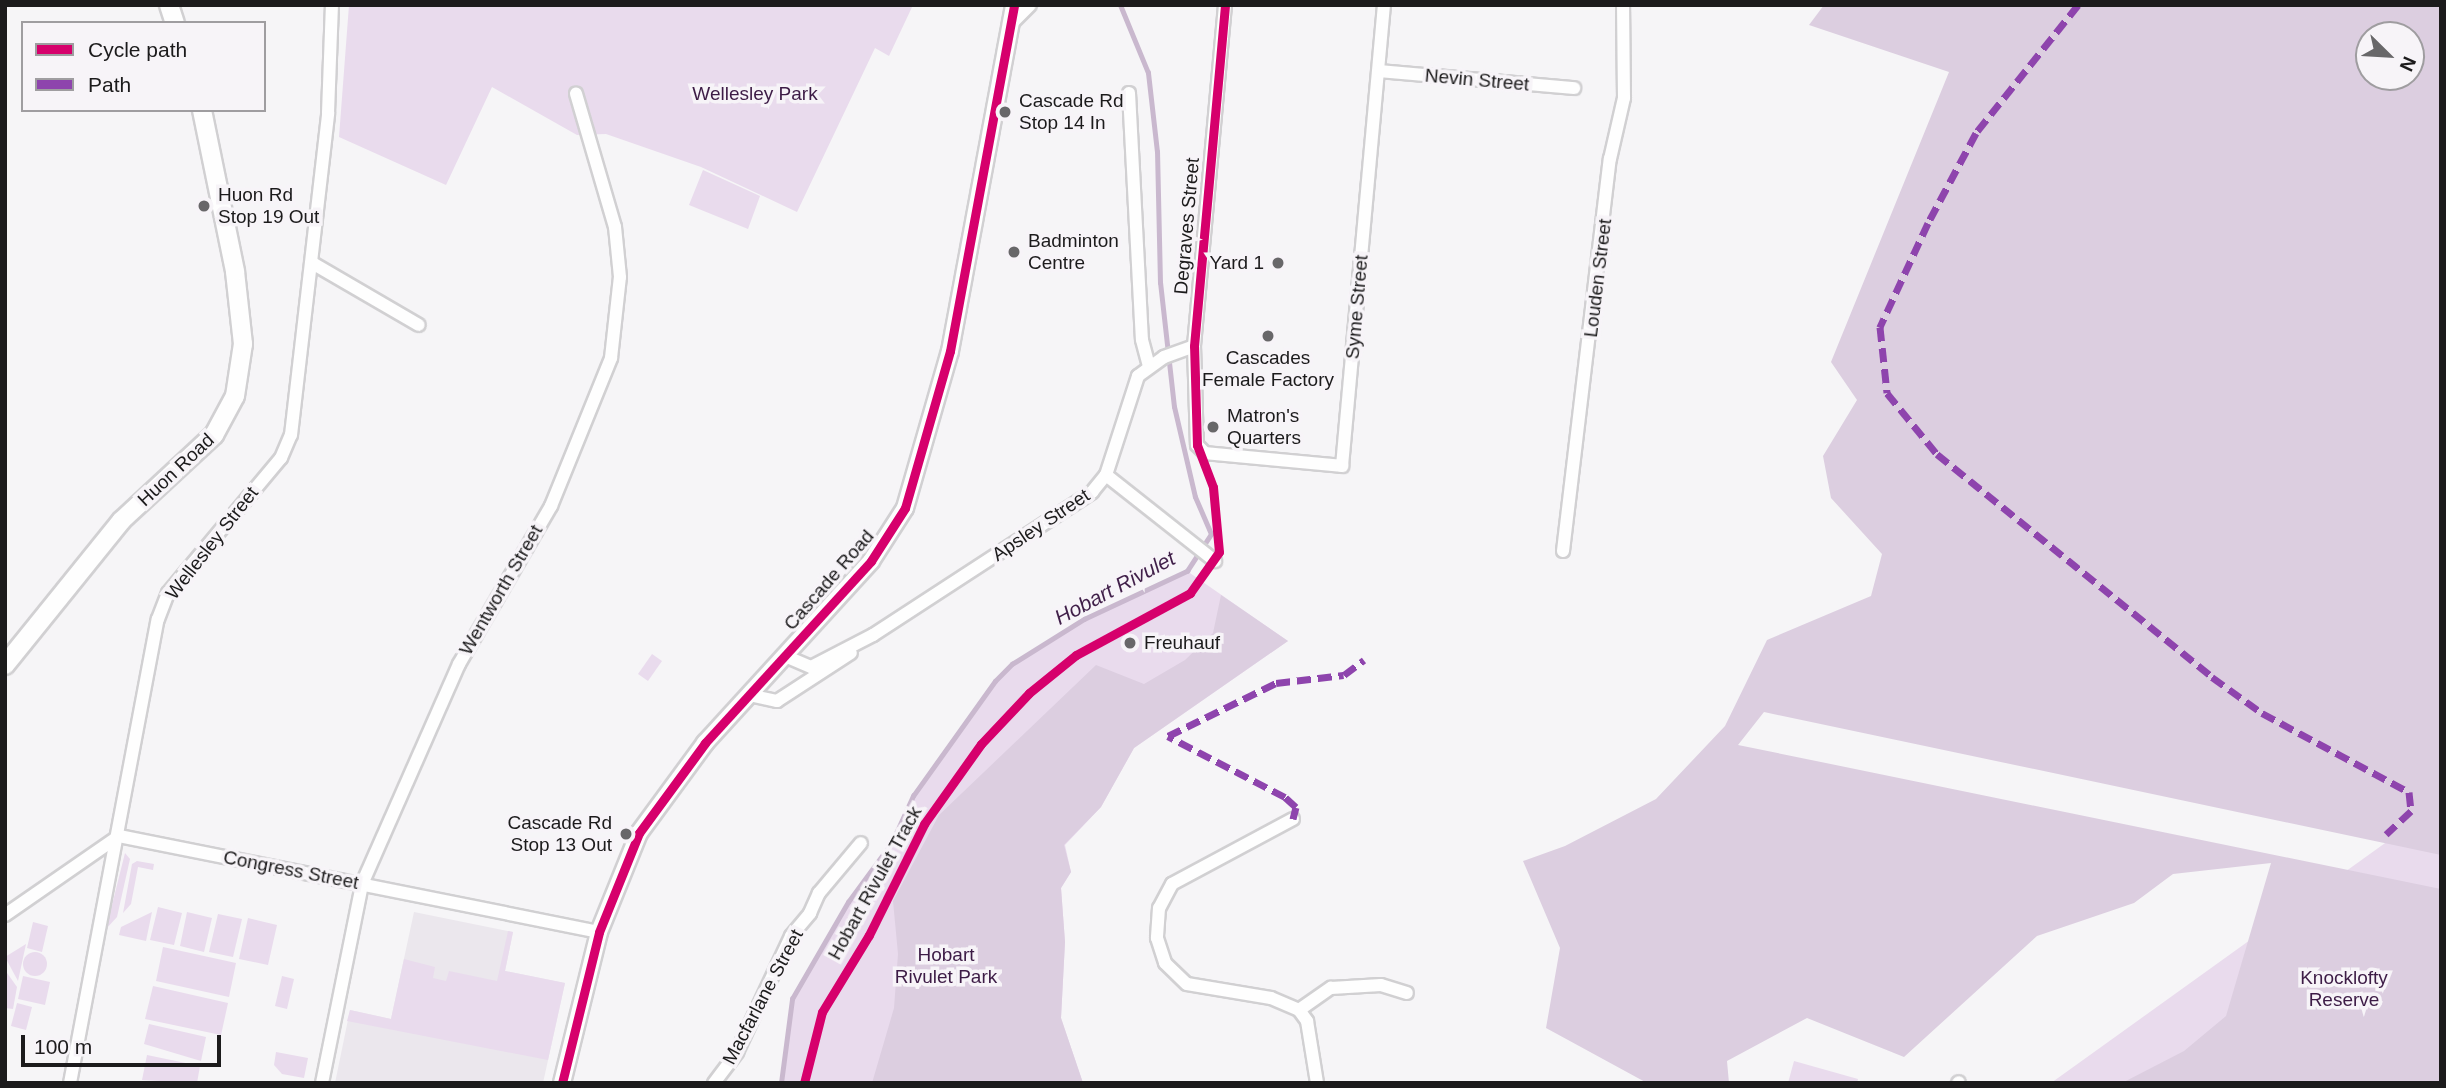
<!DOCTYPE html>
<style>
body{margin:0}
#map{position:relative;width:2446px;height:1088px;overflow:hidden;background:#f6f5f7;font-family:Helvetica,sans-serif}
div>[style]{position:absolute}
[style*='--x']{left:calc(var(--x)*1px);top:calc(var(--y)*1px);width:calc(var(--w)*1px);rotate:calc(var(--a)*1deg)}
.built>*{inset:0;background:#ebe7ed}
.green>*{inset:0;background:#e9dbed}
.round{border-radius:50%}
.forest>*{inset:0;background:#dccee0}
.stream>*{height:4.5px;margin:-2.25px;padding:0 2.25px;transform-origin:2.25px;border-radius:2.25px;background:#c9b8ce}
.roads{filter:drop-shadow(2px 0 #d1d0d2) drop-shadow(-2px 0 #d1d0d2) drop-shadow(0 2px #d1d0d2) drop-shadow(0 -2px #d1d0d2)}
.street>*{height:12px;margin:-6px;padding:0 6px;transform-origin:6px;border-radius:6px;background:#fefefe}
.secondary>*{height:16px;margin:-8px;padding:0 8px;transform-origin:8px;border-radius:8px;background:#fefefe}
.primary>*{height:18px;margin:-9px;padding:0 9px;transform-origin:9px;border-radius:9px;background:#fefefe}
.quiet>*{height:7px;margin-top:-3.5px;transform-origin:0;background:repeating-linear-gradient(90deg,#8e44ad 0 14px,transparent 0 21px)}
.cycleway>*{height:9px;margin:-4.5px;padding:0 4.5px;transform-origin:4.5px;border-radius:4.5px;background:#d6006c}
.dots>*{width:19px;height:19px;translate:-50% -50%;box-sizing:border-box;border:4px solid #f7f4f8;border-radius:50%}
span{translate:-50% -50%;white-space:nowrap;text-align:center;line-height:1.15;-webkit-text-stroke:7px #f7f4f8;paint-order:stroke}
.street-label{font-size:19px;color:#1c1b1c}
.park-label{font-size:19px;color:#3d1c46}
.poi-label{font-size:19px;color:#1c1b1c}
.left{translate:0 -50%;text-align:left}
.right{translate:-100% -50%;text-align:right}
.water-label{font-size:21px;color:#401f49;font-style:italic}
.frame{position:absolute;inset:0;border:7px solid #1c1b1c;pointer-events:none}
.legend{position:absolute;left:21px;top:21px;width:245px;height:91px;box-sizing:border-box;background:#f7f4f8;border:2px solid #9f9da0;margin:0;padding:9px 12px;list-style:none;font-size:21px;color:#1c1b1c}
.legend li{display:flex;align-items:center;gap:14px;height:35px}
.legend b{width:35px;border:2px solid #9f9da0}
.north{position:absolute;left:2355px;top:21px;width:70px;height:70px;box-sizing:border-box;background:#f7f4f8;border:2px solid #9f9da0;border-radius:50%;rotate:114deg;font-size:19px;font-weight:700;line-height:28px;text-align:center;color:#1c1b1c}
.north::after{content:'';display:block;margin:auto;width:24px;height:32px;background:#686769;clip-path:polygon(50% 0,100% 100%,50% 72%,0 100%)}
.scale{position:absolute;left:21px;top:1035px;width:200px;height:32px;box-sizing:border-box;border:4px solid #1c1b1c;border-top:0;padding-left:9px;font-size:21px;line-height:24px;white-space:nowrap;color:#1c1b1c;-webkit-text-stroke:5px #f7f4f8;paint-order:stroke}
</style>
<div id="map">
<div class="built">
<div style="clip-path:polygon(414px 912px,513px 932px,505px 971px,565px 983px,543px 1083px,335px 1083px,350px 1010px,391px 1019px)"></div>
</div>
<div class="green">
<div style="clip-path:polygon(349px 5px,913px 5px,889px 56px,875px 48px,797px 212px,701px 167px,606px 134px,577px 135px,492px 87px,446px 185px,339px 137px)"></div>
<div style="clip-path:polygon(703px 170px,760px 196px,748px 229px,689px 205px)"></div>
<div style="clip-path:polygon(1187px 571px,1288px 641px,1134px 748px,1101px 807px,1065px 845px,1071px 872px,1061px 888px,1065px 942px,1061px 1018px,1083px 1083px,781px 1083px,792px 999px,848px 902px,892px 842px,913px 796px,995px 681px,1012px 664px,1084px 619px)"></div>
<div style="clip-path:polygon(652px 654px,662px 661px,648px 681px,638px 674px)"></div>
<div style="clip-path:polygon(2441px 780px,2441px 1083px,2051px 1083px,2413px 823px)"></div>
<div style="clip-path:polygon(125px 853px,130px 859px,117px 917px,106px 929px)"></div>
<div style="clip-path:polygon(137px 861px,154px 864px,153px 870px,138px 867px,131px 904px,123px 913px,132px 864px)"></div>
<div style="clip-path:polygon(158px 907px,182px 913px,174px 945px,150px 940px)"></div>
<div style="clip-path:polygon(152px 912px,146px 941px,119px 935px,121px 927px)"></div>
<div style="clip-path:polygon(187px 912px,212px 918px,204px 952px,180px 946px)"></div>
<div style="clip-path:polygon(218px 914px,242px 919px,233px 957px,209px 952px)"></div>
<div style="clip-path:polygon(248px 918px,277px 925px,268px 965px,239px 959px)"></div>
<div style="clip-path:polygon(33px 922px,48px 926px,42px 952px,27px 948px)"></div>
<div style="clip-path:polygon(508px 931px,513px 932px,505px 971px,565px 983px,548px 1060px,347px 1021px,350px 1010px,391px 1019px,404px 959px,435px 967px,433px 978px,446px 981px,449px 971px,497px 981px)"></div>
<div style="clip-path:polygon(26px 944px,18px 981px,5px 957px)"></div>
<div style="clip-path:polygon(163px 947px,236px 963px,229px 997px,156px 981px)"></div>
<div class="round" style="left:23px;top:952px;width:24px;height:24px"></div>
<div style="clip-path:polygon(5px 970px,17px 987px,13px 1009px,5px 1008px)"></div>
<div style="clip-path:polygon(23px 976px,50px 982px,45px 1005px,18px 999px)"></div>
<div style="clip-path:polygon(282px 976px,294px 979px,287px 1009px,275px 1006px)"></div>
<div style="clip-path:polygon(153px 986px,228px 1003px,221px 1035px,145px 1019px)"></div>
<div style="clip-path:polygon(17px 1003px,32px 1007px,26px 1030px,11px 1026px)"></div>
<div style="clip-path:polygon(149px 1024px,206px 1037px,201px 1061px,144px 1044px)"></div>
<div style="clip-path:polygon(276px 1052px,308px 1058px,304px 1078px,282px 1074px,274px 1065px)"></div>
<div style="clip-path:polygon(147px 1055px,200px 1066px,197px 1083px,142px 1080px)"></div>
<div style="clip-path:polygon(1794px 1061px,1858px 1079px,1857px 1083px,1788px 1083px)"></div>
</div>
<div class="forest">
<div style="clip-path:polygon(evenodd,1824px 5px,2441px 5px,2441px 855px,1764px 712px,1738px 745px,2441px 889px,2441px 1083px,2122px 1083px,2184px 1051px,2226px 1016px,2271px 863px,2173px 874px,2134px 903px,2037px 936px,1904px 1057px,1807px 1018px,1727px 1061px,1729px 1083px,1647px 1083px,1546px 1028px,1560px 948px,1523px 861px,1565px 846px,1656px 799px,1725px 726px,1767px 640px,1871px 596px,1882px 554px,1831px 498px,1823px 456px,1857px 400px,1831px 362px,1949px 72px,1809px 25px,1824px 5px,2369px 35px,2411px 35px,2411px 77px,2369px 77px,2369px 35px)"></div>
<div style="clip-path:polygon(1221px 595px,1288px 641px,1134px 748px,1101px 807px,1064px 845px,1071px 872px,1061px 888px,1065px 942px,1061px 1018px,1083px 1083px,872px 1083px,894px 1008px,898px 954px,893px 901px,939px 815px,1096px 665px,1144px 684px,1185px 660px,1213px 633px)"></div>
</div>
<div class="stream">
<div style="--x:781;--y:1083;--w:85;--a:-82.5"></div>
<div style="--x:792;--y:999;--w:112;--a:-60"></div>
<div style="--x:848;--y:902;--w:74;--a:-53.7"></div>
<div style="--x:892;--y:842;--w:51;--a:-65.5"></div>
<div style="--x:913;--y:796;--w:141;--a:-54.5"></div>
<div style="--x:995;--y:681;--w:24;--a:-45"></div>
<div style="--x:1012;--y:664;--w:85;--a:-32"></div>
<div style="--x:1084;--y:619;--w:114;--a:-25"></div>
<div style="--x:1187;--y:571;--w:44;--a:-57"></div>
<div style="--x:1211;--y:534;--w:40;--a:-113.4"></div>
<div style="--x:1195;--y:497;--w:92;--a:-103.1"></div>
<div style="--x:1174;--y:407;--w:125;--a:-96.4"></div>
<div style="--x:1160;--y:283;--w:131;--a:-91.3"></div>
<div style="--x:1157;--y:152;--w:80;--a:-96.5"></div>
<div style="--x:1148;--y:73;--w:74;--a:-112.4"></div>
</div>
<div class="roads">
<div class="street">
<div style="--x:1225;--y:5;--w:342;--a:95.2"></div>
<div style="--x:1194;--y:346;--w:99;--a:88.3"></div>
<div style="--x:1197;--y:445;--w:11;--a:45"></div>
<div style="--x:1205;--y:453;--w:138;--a:5.4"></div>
<div style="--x:1342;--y:466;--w:463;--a:-84.8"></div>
<div style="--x:1010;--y:25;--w:28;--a:-45"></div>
<div style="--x:1379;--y:71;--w:196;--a:5"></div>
<div style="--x:1129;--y:93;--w:247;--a:87"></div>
<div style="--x:1142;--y:340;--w:27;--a:75"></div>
<div style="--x:314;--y:264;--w:121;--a:30.2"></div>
<div style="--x:1106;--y:475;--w:139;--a:38.3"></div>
<div style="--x:1563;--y:551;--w:395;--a:-83.2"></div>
<div style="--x:1610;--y:159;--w:63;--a:-77.1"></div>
<div style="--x:1624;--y:98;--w:93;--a:-90.6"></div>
<div style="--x:785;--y:656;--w:28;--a:23"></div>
<div style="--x:811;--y:667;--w:70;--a:-27.3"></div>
<div style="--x:873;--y:635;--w:262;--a:-33.1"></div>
<div style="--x:1092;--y:492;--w:22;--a:-51"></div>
<div style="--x:1106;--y:475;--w:104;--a:-72.1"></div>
<div style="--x:1138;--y:376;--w:32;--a:-36"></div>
<div style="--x:1164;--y:357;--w:32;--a:-20"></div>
<div style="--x:749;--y:695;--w:29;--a:12"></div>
<div style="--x:777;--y:701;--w:88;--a:-33"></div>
<div style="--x:1293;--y:819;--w:137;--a:151.8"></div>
<div style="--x:1172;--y:884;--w:27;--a:118"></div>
<div style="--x:1159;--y:908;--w:30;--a:94"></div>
<div style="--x:1157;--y:938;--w:26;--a:72"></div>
<div style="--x:1165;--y:963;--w:30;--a:44"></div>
<div style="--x:1187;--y:984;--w:85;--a:9.5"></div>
<div style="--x:1271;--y:998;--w:30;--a:23"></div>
<div style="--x:1299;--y:1010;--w:14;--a:54"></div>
<div style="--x:1307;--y:1021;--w:63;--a:80.8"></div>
<div style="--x:5;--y:915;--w:139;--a:-34.7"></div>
<div style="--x:119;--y:836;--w:490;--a:11.3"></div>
<div style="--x:1299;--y:1010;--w:39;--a:-35"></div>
<div style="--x:1331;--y:988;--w:50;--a:-3.4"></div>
<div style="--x:1381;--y:985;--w:27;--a:17"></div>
<div style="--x:70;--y:1083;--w:472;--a:-79.3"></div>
<div style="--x:158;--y:619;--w:28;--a:-69"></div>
<div style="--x:168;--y:593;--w:176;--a:-50.1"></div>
<div style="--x:281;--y:458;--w:25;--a:-67"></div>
<div style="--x:291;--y:435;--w:324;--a:-83.4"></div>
<div style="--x:328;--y:113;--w:108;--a:-87.9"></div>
<div style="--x:322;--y:1083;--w:203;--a:-78.6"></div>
<div style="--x:362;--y:884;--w:240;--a:-66.2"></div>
<div style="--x:459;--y:664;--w:183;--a:-59.8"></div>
<div style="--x:551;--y:506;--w:160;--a:-67.9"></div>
<div style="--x:611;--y:358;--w:81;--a:-83.7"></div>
<div style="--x:620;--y:277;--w:50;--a:-95.7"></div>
<div style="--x:615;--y:227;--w:139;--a:-106.3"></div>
<div style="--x:714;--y:1083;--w:39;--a:-53"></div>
<div style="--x:737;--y:1052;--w:128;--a:-65"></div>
<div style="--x:791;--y:936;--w:30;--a:-50"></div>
<div style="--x:810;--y:913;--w:22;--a:-66"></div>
<div style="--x:819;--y:893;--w:65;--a:-50"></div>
<div style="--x:1958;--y:1083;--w:1;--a:-45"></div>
</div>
<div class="secondary">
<div style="--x:562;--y:1083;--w:155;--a:-76.2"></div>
<div style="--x:599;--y:932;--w:107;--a:-68"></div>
<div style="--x:639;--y:833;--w:112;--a:-53.7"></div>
<div style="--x:705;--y:743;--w:246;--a:-47.6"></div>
<div style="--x:871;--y:561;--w:63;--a:-57.3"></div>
<div style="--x:905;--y:508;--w:163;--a:-74"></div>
<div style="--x:950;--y:351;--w:352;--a:-79.5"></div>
</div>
<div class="primary">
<div style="--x:169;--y:5;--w:19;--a:72"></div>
<div style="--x:5;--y:665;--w:185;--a:-51.1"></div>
<div style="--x:121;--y:521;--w:127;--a:-42.8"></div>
<div style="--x:214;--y:435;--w:44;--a:-61.7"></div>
<div style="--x:235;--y:396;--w:53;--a:-81.3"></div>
<div style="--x:243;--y:344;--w:73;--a:-96.3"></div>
<div style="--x:235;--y:271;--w:164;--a:-101.6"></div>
</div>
</div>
<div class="quiet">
<div style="--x:2078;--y:5;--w:164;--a:128.6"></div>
<div style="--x:1976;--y:133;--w:102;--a:118.1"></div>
<div style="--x:1928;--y:223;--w:115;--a:114.8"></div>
<div style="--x:1880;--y:327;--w:66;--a:83.9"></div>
<div style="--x:1887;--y:393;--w:79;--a:50.7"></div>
<div style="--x:1937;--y:454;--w:354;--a:39"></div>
<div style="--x:2212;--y:677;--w:62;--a:35.8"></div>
<div style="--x:2262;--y:713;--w:167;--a:28.3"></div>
<div style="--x:2409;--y:792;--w:19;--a:84"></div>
<div style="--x:2411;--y:811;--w:34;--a:137"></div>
<div style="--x:1293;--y:819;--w:12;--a:-76"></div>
<div style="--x:1296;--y:807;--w:15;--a:-138"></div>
<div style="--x:1285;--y:797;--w:132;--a:-152.5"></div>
<div style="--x:1168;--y:736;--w:120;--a:-26.1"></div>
<div style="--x:1276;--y:683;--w:68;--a:-6.7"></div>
<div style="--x:1344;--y:675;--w:25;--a:-37"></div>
</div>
<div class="cycleway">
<div style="--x:562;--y:1083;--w:155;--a:-76.2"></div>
<div style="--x:599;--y:932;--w:107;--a:-68"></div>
<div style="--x:639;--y:833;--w:112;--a:-53.7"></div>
<div style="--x:705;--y:743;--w:246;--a:-47.6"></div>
<div style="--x:871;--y:561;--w:63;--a:-57.3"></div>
<div style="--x:905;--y:508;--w:163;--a:-74"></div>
<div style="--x:950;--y:351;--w:352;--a:-79.5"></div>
<div style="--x:804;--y:1083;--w:73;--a:-75.8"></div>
<div style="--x:822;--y:1012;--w:90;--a:-58.6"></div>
<div style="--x:869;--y:935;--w:124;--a:-63.6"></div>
<div style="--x:924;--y:824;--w:98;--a:-54.5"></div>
<div style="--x:981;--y:744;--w:70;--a:-46.7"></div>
<div style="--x:1029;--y:693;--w:60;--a:-39"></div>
<div style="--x:1076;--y:655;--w:130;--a:-28.5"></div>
<div style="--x:1190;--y:593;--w:50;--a:-54.7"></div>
<div style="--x:1219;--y:552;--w:65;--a:-95.3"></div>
<div style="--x:1213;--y:487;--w:45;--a:-110.9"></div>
<div style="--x:1197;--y:445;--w:99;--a:-91.7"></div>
<div style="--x:1194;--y:346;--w:342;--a:-84.8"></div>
</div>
<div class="dots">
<div style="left:1005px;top:112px;background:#686769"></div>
<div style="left:204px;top:206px;background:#686769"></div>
<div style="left:1014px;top:252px;background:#686769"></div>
<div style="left:1278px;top:263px;background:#686769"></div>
<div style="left:1268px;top:336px;background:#686769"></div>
<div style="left:1213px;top:427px;background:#686769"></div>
<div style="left:1130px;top:643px;background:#686769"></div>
<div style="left:626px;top:834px;background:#686769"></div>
</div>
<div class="street-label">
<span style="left:1477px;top:80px;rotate:5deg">Nevin Street</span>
<span style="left:1187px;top:226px;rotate:-85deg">Degraves Street</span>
<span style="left:1598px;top:278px;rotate:-83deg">Louden Street</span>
<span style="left:1357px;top:307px;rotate:-85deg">Syme Street</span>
<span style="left:176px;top:470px;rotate:-43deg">Huon Road</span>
<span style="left:1041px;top:525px;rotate:-34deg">Apsley Street</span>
<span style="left:212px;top:543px;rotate:-52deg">Wellesley Street</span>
<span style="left:829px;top:580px;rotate:-49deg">Cascade Road</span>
<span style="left:501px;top:590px;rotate:-60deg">Wentworth Street</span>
<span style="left:291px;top:870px;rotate:11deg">Congress Street</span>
<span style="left:875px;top:883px;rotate:-61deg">Hobart Rivulet Track</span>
<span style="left:763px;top:997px;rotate:-62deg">Macfarlane Street</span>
</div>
<div class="park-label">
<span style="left:755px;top:94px">Wellesley Park</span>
<span style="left:946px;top:966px">Hobart<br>Rivulet Park</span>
<span style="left:2344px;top:989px">Knocklofty<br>Reserve</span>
</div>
<div class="poi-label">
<span class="left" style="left:1019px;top:112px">Cascade Rd<br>Stop 14 In</span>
<span class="left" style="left:218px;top:206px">Huon Rd<br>Stop 19 Out</span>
<span class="left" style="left:1028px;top:252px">Badminton<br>Centre</span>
<span class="right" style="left:1264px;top:263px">Yard 1</span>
<span style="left:1268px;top:369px">Cascades<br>Female Factory</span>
<span class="left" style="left:1227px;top:427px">Matron's<br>Quarters</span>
<span class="left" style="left:1144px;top:643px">Freuhauf</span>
<span class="right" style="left:612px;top:834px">Cascade Rd<br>Stop 13 Out</span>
</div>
<div class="water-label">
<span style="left:1115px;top:588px;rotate:-28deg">Hobart Rivulet</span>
</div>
<div class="frame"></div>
<ul class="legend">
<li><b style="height:9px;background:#d6006c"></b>Cycle path</li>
<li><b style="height:9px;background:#8e44ad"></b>Path</li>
</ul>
<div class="north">N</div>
<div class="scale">100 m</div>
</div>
